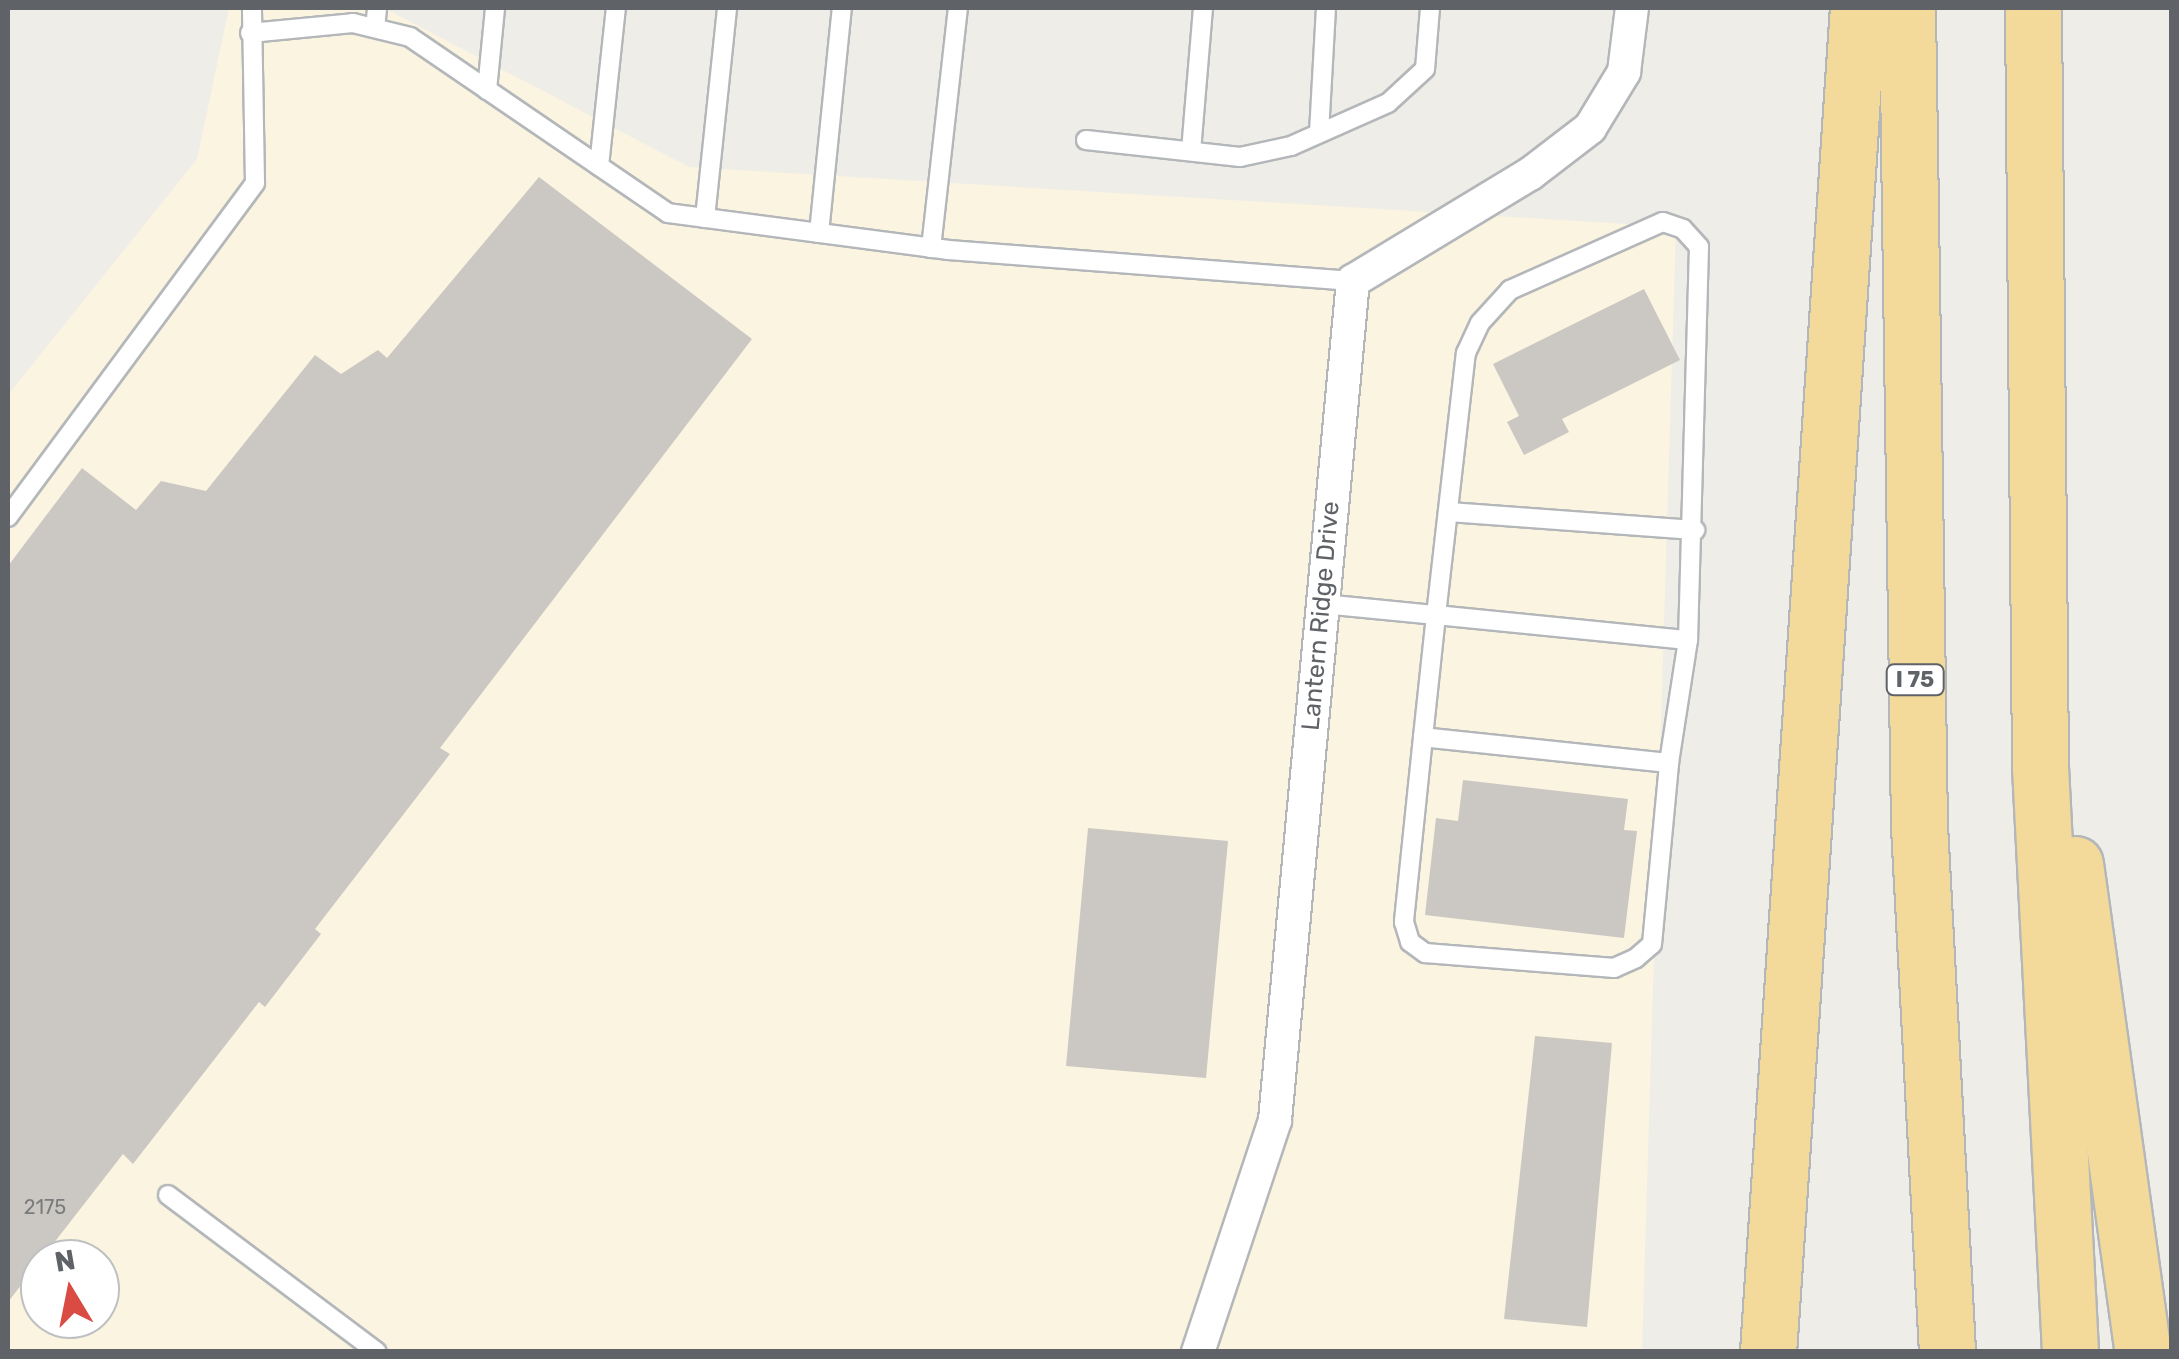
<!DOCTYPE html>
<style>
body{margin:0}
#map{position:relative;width:2179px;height:1359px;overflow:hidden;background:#efede7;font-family:Rubik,sans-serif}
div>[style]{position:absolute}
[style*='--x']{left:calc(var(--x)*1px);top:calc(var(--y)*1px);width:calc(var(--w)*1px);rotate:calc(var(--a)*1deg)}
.commercial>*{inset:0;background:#fbf4e0}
.building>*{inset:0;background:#cbc8c4}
.roads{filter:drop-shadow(2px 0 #b4b7ba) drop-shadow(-2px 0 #b4b7ba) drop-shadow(0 2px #b4b7ba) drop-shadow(0 -2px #b4b7ba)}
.lane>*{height:18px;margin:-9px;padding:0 9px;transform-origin:9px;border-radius:9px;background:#fff}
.street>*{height:32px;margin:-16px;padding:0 16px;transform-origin:16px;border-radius:16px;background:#fff}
.highway>*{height:55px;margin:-27.5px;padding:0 27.5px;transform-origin:27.5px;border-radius:27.5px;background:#f3da9a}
span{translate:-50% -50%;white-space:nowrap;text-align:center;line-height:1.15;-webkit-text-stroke:8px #fff;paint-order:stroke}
.number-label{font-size:20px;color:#7a7c7e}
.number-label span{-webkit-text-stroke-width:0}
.shield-label span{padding:2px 8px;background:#fff;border:2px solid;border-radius:8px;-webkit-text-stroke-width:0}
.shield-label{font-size:22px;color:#5f6266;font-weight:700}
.street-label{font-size:25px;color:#5f6266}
.frame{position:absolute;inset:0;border:10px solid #5f6266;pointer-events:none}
.north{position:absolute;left:20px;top:1239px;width:100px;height:100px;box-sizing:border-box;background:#fff;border:2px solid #bfc0c2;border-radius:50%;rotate:350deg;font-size:28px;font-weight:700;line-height:40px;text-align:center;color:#5f6266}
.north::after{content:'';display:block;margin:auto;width:35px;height:45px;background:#d94b43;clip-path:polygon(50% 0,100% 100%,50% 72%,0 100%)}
</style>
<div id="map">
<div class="commercial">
<div style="clip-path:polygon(evenodd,229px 8px,384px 8px,689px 167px,1676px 227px,1642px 1351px,8px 1351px,8px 395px,197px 159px,229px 8px,40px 1259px,100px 1259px,100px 1319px,40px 1319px,40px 1259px)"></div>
</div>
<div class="building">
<div style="clip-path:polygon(539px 177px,752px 339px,440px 748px,450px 754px,315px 929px,321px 934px,265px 1007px,259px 1002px,133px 1164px,123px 1154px,8px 1302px,8px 566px,82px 468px,136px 510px,161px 481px,206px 491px,315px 355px,341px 374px,378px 350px,387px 358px)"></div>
<div style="clip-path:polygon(1644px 289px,1680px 360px,1562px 419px,1569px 432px,1524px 455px,1507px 422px,1519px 416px,1493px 364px)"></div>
<div style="clip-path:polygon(1463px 780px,1628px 799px,1624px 830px,1637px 831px,1624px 938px,1425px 915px,1436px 818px,1458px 821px)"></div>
<div style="clip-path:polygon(1088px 828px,1228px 841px,1206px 1078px,1066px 1066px)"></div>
<div style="clip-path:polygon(1535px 1036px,1612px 1043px,1587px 1327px,1504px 1319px)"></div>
</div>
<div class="roads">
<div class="lane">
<div style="--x:375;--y:28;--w:20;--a:-84"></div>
<div style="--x:250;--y:33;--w:103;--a:-5.5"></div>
<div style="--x:353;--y:23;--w:59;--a:13.8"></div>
<div style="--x:410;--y:37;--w:312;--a:34.3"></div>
<div style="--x:668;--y:213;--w:282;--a:7.5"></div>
<div style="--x:948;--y:250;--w:406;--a:4.4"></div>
<div style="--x:487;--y:90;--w:82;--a:-84.4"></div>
<div style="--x:1319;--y:133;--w:125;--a:-86.8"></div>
<div style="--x:1086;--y:140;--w:155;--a:6.3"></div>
<div style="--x:1240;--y:157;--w:52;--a:-12.2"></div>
<div style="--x:1291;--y:146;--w:106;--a:-23.9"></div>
<div style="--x:1388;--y:103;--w:50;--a:-42.6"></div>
<div style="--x:1425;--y:69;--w:61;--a:-85.3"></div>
<div style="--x:1191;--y:151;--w:144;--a:-85.2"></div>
<div style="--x:599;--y:166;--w:159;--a:-83.9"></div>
<div style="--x:705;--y:218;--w:211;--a:-84"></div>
<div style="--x:819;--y:233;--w:226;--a:-84.2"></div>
<div style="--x:931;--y:248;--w:242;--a:-83.6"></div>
<div style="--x:1448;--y:512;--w:248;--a:4.2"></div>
<div style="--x:8;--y:517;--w:415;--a:-53.5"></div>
<div style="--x:255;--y:183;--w:175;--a:-91"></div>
<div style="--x:1323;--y:604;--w:114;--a:5.6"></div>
<div style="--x:1436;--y:615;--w:253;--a:5.7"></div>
<div style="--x:1688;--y:640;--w:124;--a:98.8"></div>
<div style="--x:1669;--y:763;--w:247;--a:-174"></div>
<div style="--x:1423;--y:737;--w:123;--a:-83.9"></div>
<div style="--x:1436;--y:615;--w:264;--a:-83.5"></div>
<div style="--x:1466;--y:353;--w:33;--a:-65"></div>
<div style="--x:1480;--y:323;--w:45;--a:-47.7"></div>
<div style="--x:1510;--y:290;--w:167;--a:-24"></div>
<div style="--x:1663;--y:222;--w:21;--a:19"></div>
<div style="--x:1683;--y:229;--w:24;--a:48"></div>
<div style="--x:1699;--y:247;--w:393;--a:91.6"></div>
<div style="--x:1423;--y:737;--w:186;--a:95.9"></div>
<div style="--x:1404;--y:922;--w:21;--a:73"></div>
<div style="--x:1410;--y:942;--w:19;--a:36"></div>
<div style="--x:1425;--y:953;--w:190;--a:4.5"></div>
<div style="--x:1614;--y:968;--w:24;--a:-24"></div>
<div style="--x:1636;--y:958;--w:21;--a:-41"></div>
<div style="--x:1652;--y:944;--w:182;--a:-84.6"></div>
<div style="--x:168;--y:1195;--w:261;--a:36.9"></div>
</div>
<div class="street">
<div style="--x:1198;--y:1352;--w:244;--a:-71.6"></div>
<div style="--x:1275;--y:1120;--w:843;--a:-84.69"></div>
<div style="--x:1353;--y:281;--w:207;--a:-31.2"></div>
<div style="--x:1530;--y:174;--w:76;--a:-37.5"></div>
<div style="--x:1590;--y:128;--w:66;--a:-58.7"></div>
<div style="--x:1624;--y:72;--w:64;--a:-82.9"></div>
</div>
<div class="highway">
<div style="--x:1907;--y:8;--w:818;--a:89.16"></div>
<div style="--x:1919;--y:826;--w:527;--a:86.95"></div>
<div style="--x:2033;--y:8;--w:759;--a:89.47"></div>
<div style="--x:2040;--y:767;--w:586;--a:87.06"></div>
<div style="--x:2075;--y:864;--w:493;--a:82.1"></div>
<div style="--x:1768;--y:1352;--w:1347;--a:-86.17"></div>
</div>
</div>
<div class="number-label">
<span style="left:45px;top:1207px">2175</span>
</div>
<div class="shield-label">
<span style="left:1915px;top:680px">I 75</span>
</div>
<div class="street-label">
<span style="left:1321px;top:616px;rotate:-85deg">Lantern Ridge Drive</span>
</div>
<div class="frame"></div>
<div class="north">N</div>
</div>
